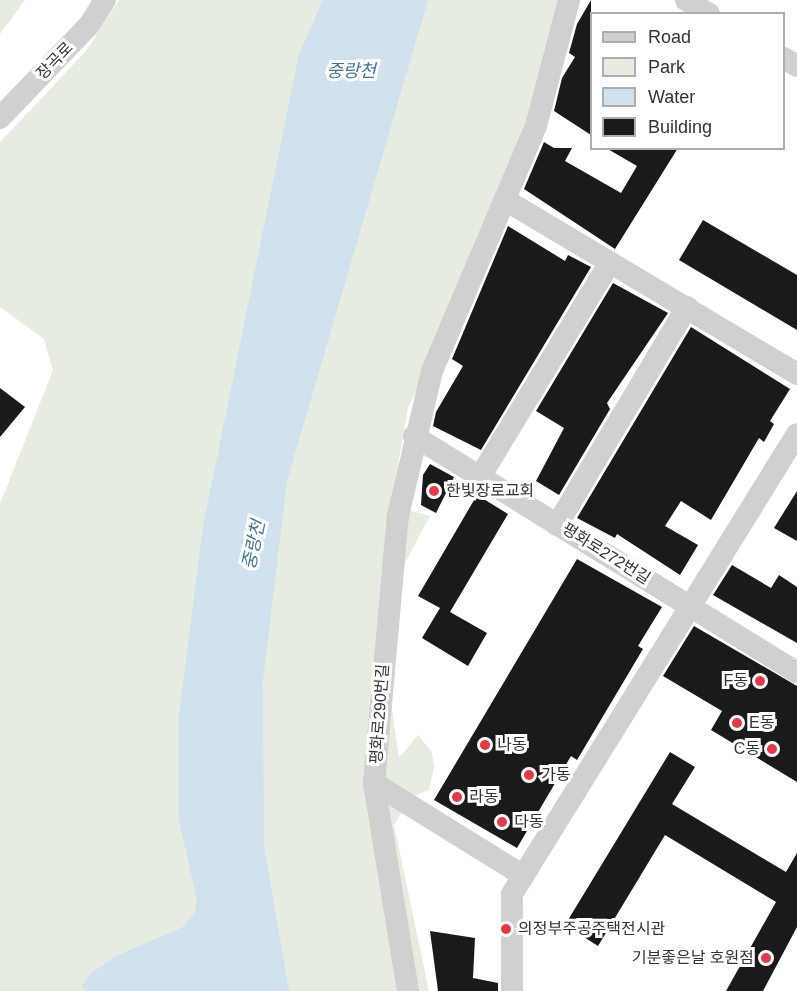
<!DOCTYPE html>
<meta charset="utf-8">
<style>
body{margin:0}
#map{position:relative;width:797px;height:991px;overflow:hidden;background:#fff;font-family:Arial,"Noto Sans KR",sans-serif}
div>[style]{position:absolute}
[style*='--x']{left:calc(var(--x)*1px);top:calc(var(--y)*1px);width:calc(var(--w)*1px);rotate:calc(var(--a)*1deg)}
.green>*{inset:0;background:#e6ecdf}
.water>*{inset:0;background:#cfe2ee}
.building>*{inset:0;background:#1a1a1a}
.minor>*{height:22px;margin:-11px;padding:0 11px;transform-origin:11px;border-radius:11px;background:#d0d0d0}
.dots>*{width:16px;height:16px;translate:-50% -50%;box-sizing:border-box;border:3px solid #fff;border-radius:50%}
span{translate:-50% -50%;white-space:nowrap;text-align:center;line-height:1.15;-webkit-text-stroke:6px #fff;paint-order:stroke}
.street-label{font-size:16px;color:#333}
.poi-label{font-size:16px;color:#333}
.left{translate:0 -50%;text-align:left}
.right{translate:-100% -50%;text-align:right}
.water-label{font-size:18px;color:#3f7597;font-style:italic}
.legend{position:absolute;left:590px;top:12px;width:195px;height:138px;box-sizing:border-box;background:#fff;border:2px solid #adadad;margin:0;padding:8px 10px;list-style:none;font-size:18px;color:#333}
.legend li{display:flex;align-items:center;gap:12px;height:30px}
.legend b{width:30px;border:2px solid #adadad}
</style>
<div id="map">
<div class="green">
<div style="clip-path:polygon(0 0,25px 0,0 34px)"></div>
<div style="clip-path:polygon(119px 0,562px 0,529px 125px,448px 322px,408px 408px,391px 505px,430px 516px,378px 613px,399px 758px,418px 735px,432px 752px,434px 767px,429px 790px,410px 798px,394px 825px,429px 991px,0 991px,0 504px,53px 370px,44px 339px,0 307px,0 142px,86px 51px)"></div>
</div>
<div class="water">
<div style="clip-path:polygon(323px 0,428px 0,287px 481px,263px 680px,264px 846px,289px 991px,85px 991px,82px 987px,90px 974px,116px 956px,183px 927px,195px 912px,197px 900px,179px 821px,179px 714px,203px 526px,299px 54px)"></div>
</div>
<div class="building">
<div style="clip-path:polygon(591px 0,591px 135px,554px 111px,562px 78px,575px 57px,569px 53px,577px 24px)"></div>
<div style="clip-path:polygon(544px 142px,554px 148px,572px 148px,565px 161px,621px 193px,637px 166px,606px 148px,678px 148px,615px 249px,524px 189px)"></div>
<div style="clip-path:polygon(703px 220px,797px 275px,797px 330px,679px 260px)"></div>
<div style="clip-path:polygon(508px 226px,565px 261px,568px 255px,591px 267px,481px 450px,433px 426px,436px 412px,463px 366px,452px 359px)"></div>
<div style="clip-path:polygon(613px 283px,668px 313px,607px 403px,610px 409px,559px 495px,536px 481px,564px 428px,536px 411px)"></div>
<div style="clip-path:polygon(691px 327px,790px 389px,770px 421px,774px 424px,764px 442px,759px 438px,711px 520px,681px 501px,665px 526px,698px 545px,680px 575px,617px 534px,615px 538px,577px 518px)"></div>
<div style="clip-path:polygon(0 388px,25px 407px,0 437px)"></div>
<div style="clip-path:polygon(430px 464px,454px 477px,436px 513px,421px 505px,423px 475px)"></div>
<div style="clip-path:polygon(797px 491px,797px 541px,774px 528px)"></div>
<div style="clip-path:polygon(477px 495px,508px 514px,450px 612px,487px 633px,468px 666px,422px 638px,440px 608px,418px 596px)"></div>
<div style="clip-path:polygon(577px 559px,662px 607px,638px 646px,643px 649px,577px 760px,571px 756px,517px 848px,434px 800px)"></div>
<div style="clip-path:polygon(732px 565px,771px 588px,779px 575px,797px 587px,797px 643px,713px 595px)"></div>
<div style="clip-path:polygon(694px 626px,797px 686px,797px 782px,711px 730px,722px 711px,663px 676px)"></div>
<div style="clip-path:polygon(670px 752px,695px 767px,672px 804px,786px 872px,797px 853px,797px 927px,763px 991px,726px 991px,776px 902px,665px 835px,598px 946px,565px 925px)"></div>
<div style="clip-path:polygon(430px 931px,475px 938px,473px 978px,498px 983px,498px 991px,438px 991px)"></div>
</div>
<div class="minor">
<div style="--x:686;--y:0;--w:27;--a:31"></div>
<div style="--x:784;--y:58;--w:15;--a:32"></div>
<div style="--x:0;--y:118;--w:130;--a:-46.2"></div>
<div style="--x:90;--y:24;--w:28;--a:-58"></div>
<div style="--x:507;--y:201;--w:338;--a:30.8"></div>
<div style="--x:414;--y:436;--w:450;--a:31.7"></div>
<div style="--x:480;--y:477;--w:251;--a:-58.8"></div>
<div style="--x:557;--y:525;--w:254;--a:-59.2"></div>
<div style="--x:374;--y:783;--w:176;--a:31.8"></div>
<div style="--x:408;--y:991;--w:211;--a:-99.3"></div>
<div style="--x:374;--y:783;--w:268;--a:-84.9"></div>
<div style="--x:398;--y:516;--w:149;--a:-76.8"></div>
<div style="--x:432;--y:371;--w:266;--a:-67"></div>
<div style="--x:536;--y:126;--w:130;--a:-75.3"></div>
<div style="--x:512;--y:991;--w:97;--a:-90"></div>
<div style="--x:512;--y:894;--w:541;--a:-58.22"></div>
</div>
<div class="dots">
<div style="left:434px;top:491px;background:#e63946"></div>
<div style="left:760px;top:681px;background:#e63946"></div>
<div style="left:737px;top:723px;background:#e63946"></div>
<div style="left:485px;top:745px;background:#e63946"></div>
<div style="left:772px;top:749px;background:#e63946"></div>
<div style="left:529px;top:775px;background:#e63946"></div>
<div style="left:457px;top:797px;background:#e63946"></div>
<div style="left:502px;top:822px;background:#e63946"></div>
<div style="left:506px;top:929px;background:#e63946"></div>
<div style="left:766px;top:958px;background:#e63946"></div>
</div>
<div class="street-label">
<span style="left:55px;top:61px;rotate:-46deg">장곡로</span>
<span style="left:606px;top:554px;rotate:32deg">평화로272번길</span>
<span style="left:380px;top:714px;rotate:-86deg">평화로290번길</span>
</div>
<div class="poi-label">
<span class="left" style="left:446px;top:491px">한빛장로교회</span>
<span class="right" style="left:748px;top:681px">F동</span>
<span class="left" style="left:749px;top:723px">E동</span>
<span class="left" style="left:497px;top:745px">나동</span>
<span class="right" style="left:760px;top:749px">C동</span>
<span class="left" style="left:541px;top:775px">가동</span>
<span class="left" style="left:469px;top:797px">라동</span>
<span class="left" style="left:514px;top:822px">다동</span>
<span class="left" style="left:518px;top:929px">의정부주공주택전시관</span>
<span class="right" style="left:754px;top:958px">기분좋은날 호원점</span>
</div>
<div class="water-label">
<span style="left:351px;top:71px">중랑천</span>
<span style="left:254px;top:545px;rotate:-78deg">중랑천</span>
</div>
<ul class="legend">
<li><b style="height:8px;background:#d0d0d0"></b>Road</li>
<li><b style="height:16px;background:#e6ecdf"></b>Park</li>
<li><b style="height:16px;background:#cfe2ee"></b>Water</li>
<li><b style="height:16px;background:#1a1a1a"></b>Building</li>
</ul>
</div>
